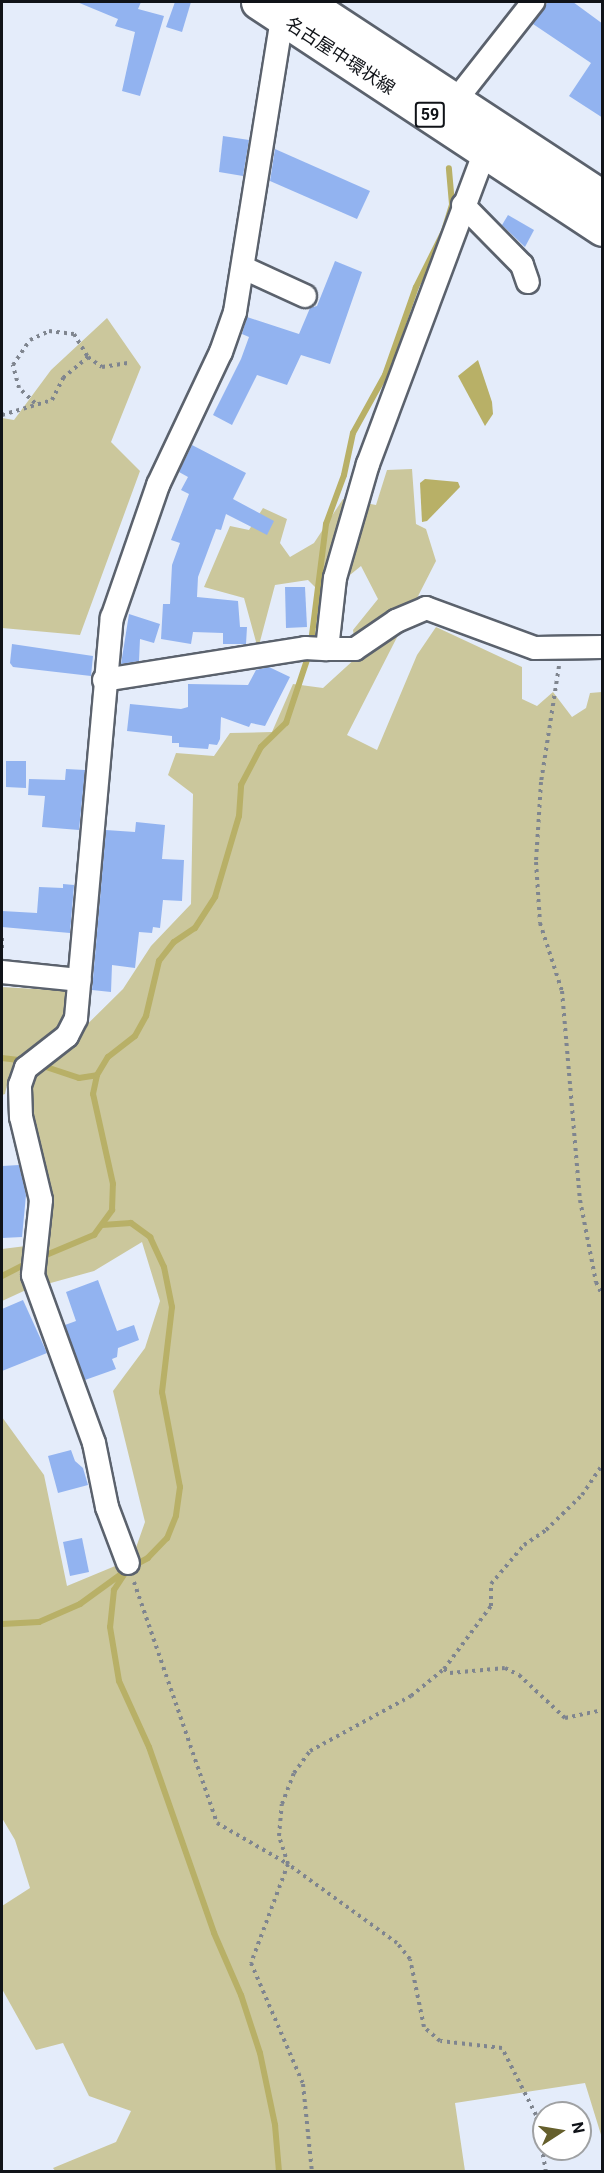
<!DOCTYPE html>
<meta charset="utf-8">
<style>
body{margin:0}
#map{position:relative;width:604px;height:2173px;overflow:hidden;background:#e4ecfa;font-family:Roboto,"Noto Sans JP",sans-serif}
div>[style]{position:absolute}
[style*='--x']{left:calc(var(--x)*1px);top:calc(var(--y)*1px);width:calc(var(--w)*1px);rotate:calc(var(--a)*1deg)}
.green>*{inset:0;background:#cbc79c}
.water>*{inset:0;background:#b8b067}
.stream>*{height:6px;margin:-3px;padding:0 3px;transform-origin:3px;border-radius:3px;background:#b8b067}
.building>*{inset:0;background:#92b3f0}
.path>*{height:4px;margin-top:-2px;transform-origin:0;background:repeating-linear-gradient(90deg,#7f858f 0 3px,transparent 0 7.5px)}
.roads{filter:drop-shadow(2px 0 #5b626d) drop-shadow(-2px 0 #5b626d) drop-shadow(0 2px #5b626d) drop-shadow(0 -2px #5b626d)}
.minor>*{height:22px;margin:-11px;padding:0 11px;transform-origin:11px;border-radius:11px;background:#fff}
.primary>*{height:33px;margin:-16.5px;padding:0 16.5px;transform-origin:16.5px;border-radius:16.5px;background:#fff}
span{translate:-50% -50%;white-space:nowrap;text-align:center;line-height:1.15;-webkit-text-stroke:4.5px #fff;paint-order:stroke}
.shield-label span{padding:2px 4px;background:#fff;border:2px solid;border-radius:4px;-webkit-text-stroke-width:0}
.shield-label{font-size:16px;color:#101318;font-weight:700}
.street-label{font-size:18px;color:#101318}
.frame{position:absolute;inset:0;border:3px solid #101318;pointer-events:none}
.north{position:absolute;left:532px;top:2101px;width:60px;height:60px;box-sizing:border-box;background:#fff;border:2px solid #9fa1a3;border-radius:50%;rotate:78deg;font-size:16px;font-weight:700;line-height:24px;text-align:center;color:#101318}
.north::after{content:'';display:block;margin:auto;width:21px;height:27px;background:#655f2c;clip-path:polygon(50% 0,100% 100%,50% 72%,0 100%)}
</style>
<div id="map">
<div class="green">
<div style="clip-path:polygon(107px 318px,141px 367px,111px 442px,140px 471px,80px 635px,2px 628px,2px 418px,14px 420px,51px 370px)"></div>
<div style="clip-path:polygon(412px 469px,416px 524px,426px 529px,436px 561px,347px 735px,377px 750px,417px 655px,436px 627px,522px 667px,522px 699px,537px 706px,553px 692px,572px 717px,586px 708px,590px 693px,602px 692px,602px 2138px,585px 2083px,455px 2103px,465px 2171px,56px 2172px,53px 2168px,116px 2142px,131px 2111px,89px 2096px,63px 2043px,36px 2050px,2px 1989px,2px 1906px,30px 1888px,15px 1840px,2px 1818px,2px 1417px,44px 1475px,67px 1586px,132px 1559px,145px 1522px,113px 1391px,145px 1348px,160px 1301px,142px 1242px,94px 1271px,47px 1284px,43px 1271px,52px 1199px,29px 1102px,30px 1089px,40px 1071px,123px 989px,151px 946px,191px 904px,193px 794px,168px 775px,176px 753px,214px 756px,230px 733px,272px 732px,293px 684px,323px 688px,357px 657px,353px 630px,378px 599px,361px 566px,324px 596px,308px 580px,275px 585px,258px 649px,244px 598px,204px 587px,230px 526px,249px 530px,263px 508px,287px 519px,280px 543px,290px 557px,314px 543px,343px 499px,376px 505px,387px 470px)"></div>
<div style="clip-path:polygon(2px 987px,69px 991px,67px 1016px,59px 1029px,19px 1064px,8px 1080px,5px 1094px,2px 1095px)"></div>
<div style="clip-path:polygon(26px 1246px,26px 1290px,2px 1301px,2px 1249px)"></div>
</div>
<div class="water">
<div style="clip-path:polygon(478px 360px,492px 402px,493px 414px,485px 426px,458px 376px)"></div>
<div style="clip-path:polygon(425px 479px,458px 482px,460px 487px,427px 521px,422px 522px,420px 483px)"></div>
</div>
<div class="stream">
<div style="--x:312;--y:635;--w:112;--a:-82.8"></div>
<div style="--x:326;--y:524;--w:52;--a:-69.8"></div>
<div style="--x:344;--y:475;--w:43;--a:-77.9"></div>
<div style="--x:353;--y:433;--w:66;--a:-61.1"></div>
<div style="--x:385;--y:375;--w:93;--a:-70.6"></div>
<div style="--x:416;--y:287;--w:63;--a:-63.4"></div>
<div style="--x:444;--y:231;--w:28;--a:-73"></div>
<div style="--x:452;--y:204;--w:36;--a:-95"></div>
<div style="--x:2;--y:1058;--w:25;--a:7"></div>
<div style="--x:40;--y:1065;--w:41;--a:18.4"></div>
<div style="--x:79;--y:1078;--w:18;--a:-9"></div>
<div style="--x:102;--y:1225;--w:29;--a:-4"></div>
<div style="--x:131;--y:1223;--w:24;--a:36"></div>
<div style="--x:150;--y:1237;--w:33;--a:65"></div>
<div style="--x:164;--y:1267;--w:41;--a:78.7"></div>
<div style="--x:172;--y:1307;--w:86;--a:96.7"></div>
<div style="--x:162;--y:1392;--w:97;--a:79.3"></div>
<div style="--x:180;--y:1487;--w:29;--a:98"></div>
<div style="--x:176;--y:1516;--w:24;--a:112"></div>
<div style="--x:167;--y:1538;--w:28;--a:134"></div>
<div style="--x:148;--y:1558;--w:17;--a:152"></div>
<div style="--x:39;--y:1258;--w:60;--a:-22.7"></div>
<div style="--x:94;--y:1235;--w:31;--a:-54"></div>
<div style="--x:112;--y:1210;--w:26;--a:-88"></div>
<div style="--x:113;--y:1184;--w:92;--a:-102.5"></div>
<div style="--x:93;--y:1094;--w:19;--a:-78"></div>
<div style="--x:97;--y:1075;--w:21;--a:-59"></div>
<div style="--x:108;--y:1057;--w:34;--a:-38"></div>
<div style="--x:135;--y:1036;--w:23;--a:-61"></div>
<div style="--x:146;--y:1016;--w:57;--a:-76.7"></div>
<div style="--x:159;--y:961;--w:24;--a:-52"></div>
<div style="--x:174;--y:942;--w:25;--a:-34"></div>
<div style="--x:195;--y:928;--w:37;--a:-57"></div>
<div style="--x:215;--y:897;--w:84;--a:-73.5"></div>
<div style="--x:239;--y:816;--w:31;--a:-86"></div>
<div style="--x:241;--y:785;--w:43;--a:-62.2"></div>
<div style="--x:261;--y:747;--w:35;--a:-44"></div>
<div style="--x:286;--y:723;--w:73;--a:-71.6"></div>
<div style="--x:2;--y:1276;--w:31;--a:-27"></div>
<div style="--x:127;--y:1570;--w:24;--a:123"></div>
<div style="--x:114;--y:1590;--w:37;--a:96"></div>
<div style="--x:110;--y:1627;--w:55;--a:80.5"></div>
<div style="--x:119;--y:1681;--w:72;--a:65.6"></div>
<div style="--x:149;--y:1747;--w:197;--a:70.7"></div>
<div style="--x:214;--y:1933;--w:68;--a:66.5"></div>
<div style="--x:241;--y:1995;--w:61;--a:71.9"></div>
<div style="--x:260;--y:2053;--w:74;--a:78.2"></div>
<div style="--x:275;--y:2125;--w:47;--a:85.1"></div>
<div style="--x:2;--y:1624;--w:37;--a:-3"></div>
<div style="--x:39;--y:1622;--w:45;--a:-23.7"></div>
<div style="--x:80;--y:1604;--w:54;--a:-36"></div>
</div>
<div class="building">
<div style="clip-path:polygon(77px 2px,141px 2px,138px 9px,164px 16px,140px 96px,122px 91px,135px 32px,115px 26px,118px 19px)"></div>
<div style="clip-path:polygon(175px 2px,191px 2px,182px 32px,166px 27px)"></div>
<div style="clip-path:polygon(548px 2px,573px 2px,603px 24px,603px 118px,569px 96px,591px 63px,533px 24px)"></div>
<div style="clip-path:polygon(223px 136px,249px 140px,243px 176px,219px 172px)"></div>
<div style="clip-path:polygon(275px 149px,370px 191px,357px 219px,270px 181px)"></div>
<div style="clip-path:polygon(508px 215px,534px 230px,525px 247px,502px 225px)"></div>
<div style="clip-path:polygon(335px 261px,362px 272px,330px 364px,301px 355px,287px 385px,257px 375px,232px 425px,213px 415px,241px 359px,249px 337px,242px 334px,247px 317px,299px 334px,310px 308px,317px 306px)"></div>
<div style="clip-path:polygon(192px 445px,246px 473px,233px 499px,274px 521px,267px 535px,226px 514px,221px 530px,216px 529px,198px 577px,197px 597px,238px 601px,240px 627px,247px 627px,246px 644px,223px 644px,223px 633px,193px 632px,191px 644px,161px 639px,163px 604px,170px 604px,172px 565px,180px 543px,171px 540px,189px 494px,181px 490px,188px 477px,179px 472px)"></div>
<div style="clip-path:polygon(285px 587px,305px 587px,307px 627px,286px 628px)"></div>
<div style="clip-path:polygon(129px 614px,160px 624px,154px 643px,140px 639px,139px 661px,121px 664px)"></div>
<div style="clip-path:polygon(12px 644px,93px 656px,91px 676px,13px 667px,10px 663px)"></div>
<div style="clip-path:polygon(269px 667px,290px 677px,265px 726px,251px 723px,249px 727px,221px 717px,220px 739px,217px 745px,209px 744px,208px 749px,179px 747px,179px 743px,172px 743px,172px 736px,127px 731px,130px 704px,181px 709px,188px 707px,188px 684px,248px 685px,256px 670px)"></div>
<div style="clip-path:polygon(6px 761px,26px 761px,26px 788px,6px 787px)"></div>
<div style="clip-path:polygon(66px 769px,85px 770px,79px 830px,42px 827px,45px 796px,28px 795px,29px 779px,65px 780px)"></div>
<div style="clip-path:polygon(136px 822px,165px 825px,162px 859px,184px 860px,182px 901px,163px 900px,160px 928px,153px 927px,152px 933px,139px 932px,135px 968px,112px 965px,111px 992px,92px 990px,106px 830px,135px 832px)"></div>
<div style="clip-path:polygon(63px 884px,74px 885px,70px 933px,2px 927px,2px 911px,37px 913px,39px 887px,63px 888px)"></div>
<div style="clip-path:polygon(19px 1165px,26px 1195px,22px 1237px,2px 1238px,2px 1166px)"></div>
<div style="clip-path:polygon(98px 1280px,117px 1331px,134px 1325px,139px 1340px,118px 1348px,117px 1357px,112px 1359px,116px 1369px,85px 1380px,65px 1325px,76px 1321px,66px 1292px)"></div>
<div style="clip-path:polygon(23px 1300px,47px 1353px,2px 1371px,2px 1309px)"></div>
<div style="clip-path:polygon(71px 1450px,75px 1461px,83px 1468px,88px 1485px,58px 1493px,48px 1456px)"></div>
<div style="clip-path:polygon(82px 1538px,89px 1572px,70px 1576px,63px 1542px)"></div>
</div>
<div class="path">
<div style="--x:35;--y:403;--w:22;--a:-137"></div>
<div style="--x:19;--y:388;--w:24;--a:-105"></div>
<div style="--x:13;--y:365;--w:30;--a:-56"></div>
<div style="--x:30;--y:340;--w:21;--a:-25"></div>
<div style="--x:49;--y:331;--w:25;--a:7"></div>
<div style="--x:74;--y:334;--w:27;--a:59"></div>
<div style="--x:2;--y:415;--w:52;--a:-16.7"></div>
<div style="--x:52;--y:400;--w:25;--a:-63"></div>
<div style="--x:63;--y:378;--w:33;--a:-40"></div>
<div style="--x:88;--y:357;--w:17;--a:36"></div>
<div style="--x:102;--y:367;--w:26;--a:-9"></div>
<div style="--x:559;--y:666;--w:117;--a:98.8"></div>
<div style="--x:541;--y:782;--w:80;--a:93.6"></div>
<div style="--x:536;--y:862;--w:61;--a:86.2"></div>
<div style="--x:540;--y:923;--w:71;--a:72.1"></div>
<div style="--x:562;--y:991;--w:210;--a:85.1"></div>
<div style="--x:580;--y:1200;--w:84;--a:79"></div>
<div style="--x:596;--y:1282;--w:14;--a:65"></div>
<div style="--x:2;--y:938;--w:15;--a:90"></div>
<div style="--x:134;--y:1582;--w:255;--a:71"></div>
<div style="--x:217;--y:1823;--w:82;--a:30"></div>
<div style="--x:288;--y:1864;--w:106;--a:110.5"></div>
<div style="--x:251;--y:1963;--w:132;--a:66.7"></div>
<div style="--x:303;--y:2084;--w:88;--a:84.2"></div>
<div style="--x:444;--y:1669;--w:79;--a:-53.3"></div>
<div style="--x:491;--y:1606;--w:22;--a:-90"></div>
<div style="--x:491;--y:1584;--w:51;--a:-49.8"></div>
<div style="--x:524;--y:1545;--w:27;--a:-34"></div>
<div style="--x:546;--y:1530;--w:50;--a:-44.2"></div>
<div style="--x:582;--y:1495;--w:36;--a:-56"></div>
<div style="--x:546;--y:2172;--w:58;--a:-100"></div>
<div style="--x:536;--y:2115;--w:75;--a:-116.9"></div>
<div style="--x:502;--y:2048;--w:62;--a:-173.6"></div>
<div style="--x:440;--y:2041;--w:21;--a:-139"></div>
<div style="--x:424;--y:2027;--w:69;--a:-101.6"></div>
<div style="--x:410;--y:1959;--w:21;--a:-129"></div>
<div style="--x:397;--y:1943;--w:135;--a:-144.1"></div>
<div style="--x:288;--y:1864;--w:29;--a:-108"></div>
<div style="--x:279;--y:1836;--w:32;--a:-85"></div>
<div style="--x:282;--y:1804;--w:33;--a:-69"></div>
<div style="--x:294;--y:1773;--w:27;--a:-54"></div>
<div style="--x:310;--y:1751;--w:115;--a:-28.6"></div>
<div style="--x:411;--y:1696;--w:43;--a:-39.3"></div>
<div style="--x:444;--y:1669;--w:7;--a:34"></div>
<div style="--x:450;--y:1673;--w:55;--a:-5.2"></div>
<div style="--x:505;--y:1668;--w:16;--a:27"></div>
<div style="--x:519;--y:1675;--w:63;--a:43.1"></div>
<div style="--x:565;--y:1718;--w:38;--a:-12"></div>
</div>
<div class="roads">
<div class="minor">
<div style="--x:456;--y:100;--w:125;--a:-51.8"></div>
<div style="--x:463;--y:205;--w:84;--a:45.5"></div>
<div style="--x:522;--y:265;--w:18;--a:71"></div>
<div style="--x:244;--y:268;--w:67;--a:24.7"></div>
<div style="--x:327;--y:649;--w:28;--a:0"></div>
<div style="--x:355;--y:649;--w:50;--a:-34.3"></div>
<div style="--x:396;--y:621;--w:33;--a:-23"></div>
<div style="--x:426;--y:608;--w:116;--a:20.2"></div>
<div style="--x:535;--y:648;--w:67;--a:-0.9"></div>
<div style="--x:104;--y:680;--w:204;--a:-9"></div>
<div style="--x:305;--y:648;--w:22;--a:3"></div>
<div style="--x:327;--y:649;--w:71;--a:-83.6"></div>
<div style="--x:335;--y:578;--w:119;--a:-73.9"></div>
<div style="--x:368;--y:464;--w:334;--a:-69.5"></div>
<div style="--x:2;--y:972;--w:78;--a:5.9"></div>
<div style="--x:128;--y:1563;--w:60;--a:-110.6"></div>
<div style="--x:107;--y:1507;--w:65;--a:-101.5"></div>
<div style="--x:94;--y:1443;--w:179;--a:-110"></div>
<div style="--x:33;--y:1275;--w:75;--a:-83.9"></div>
<div style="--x:41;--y:1200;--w:85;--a:-103.5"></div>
<div style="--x:21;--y:1117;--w:32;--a:-92"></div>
<div style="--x:20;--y:1085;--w:18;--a:-71"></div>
<div style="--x:26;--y:1068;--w:52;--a:-38"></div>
<div style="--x:67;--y:1036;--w:20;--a:-63"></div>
<div style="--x:76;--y:1018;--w:402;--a:-84.9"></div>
<div style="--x:112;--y:618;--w:141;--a:-70.9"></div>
<div style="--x:158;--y:485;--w:147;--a:-64.7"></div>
<div style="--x:221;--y:352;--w:42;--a:-70.7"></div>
<div style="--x:235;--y:312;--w:299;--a:-80.9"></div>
</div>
<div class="primary">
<div style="--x:258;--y:2;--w:412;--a:33.4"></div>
<div style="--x:305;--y:2;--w:355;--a:33.3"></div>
</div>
</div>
<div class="shield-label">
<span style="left:430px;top:115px">59</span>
</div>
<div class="street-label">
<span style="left:340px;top:56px;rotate:33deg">名古屋中環状線</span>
</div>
<div class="frame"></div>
<div class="north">N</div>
</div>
